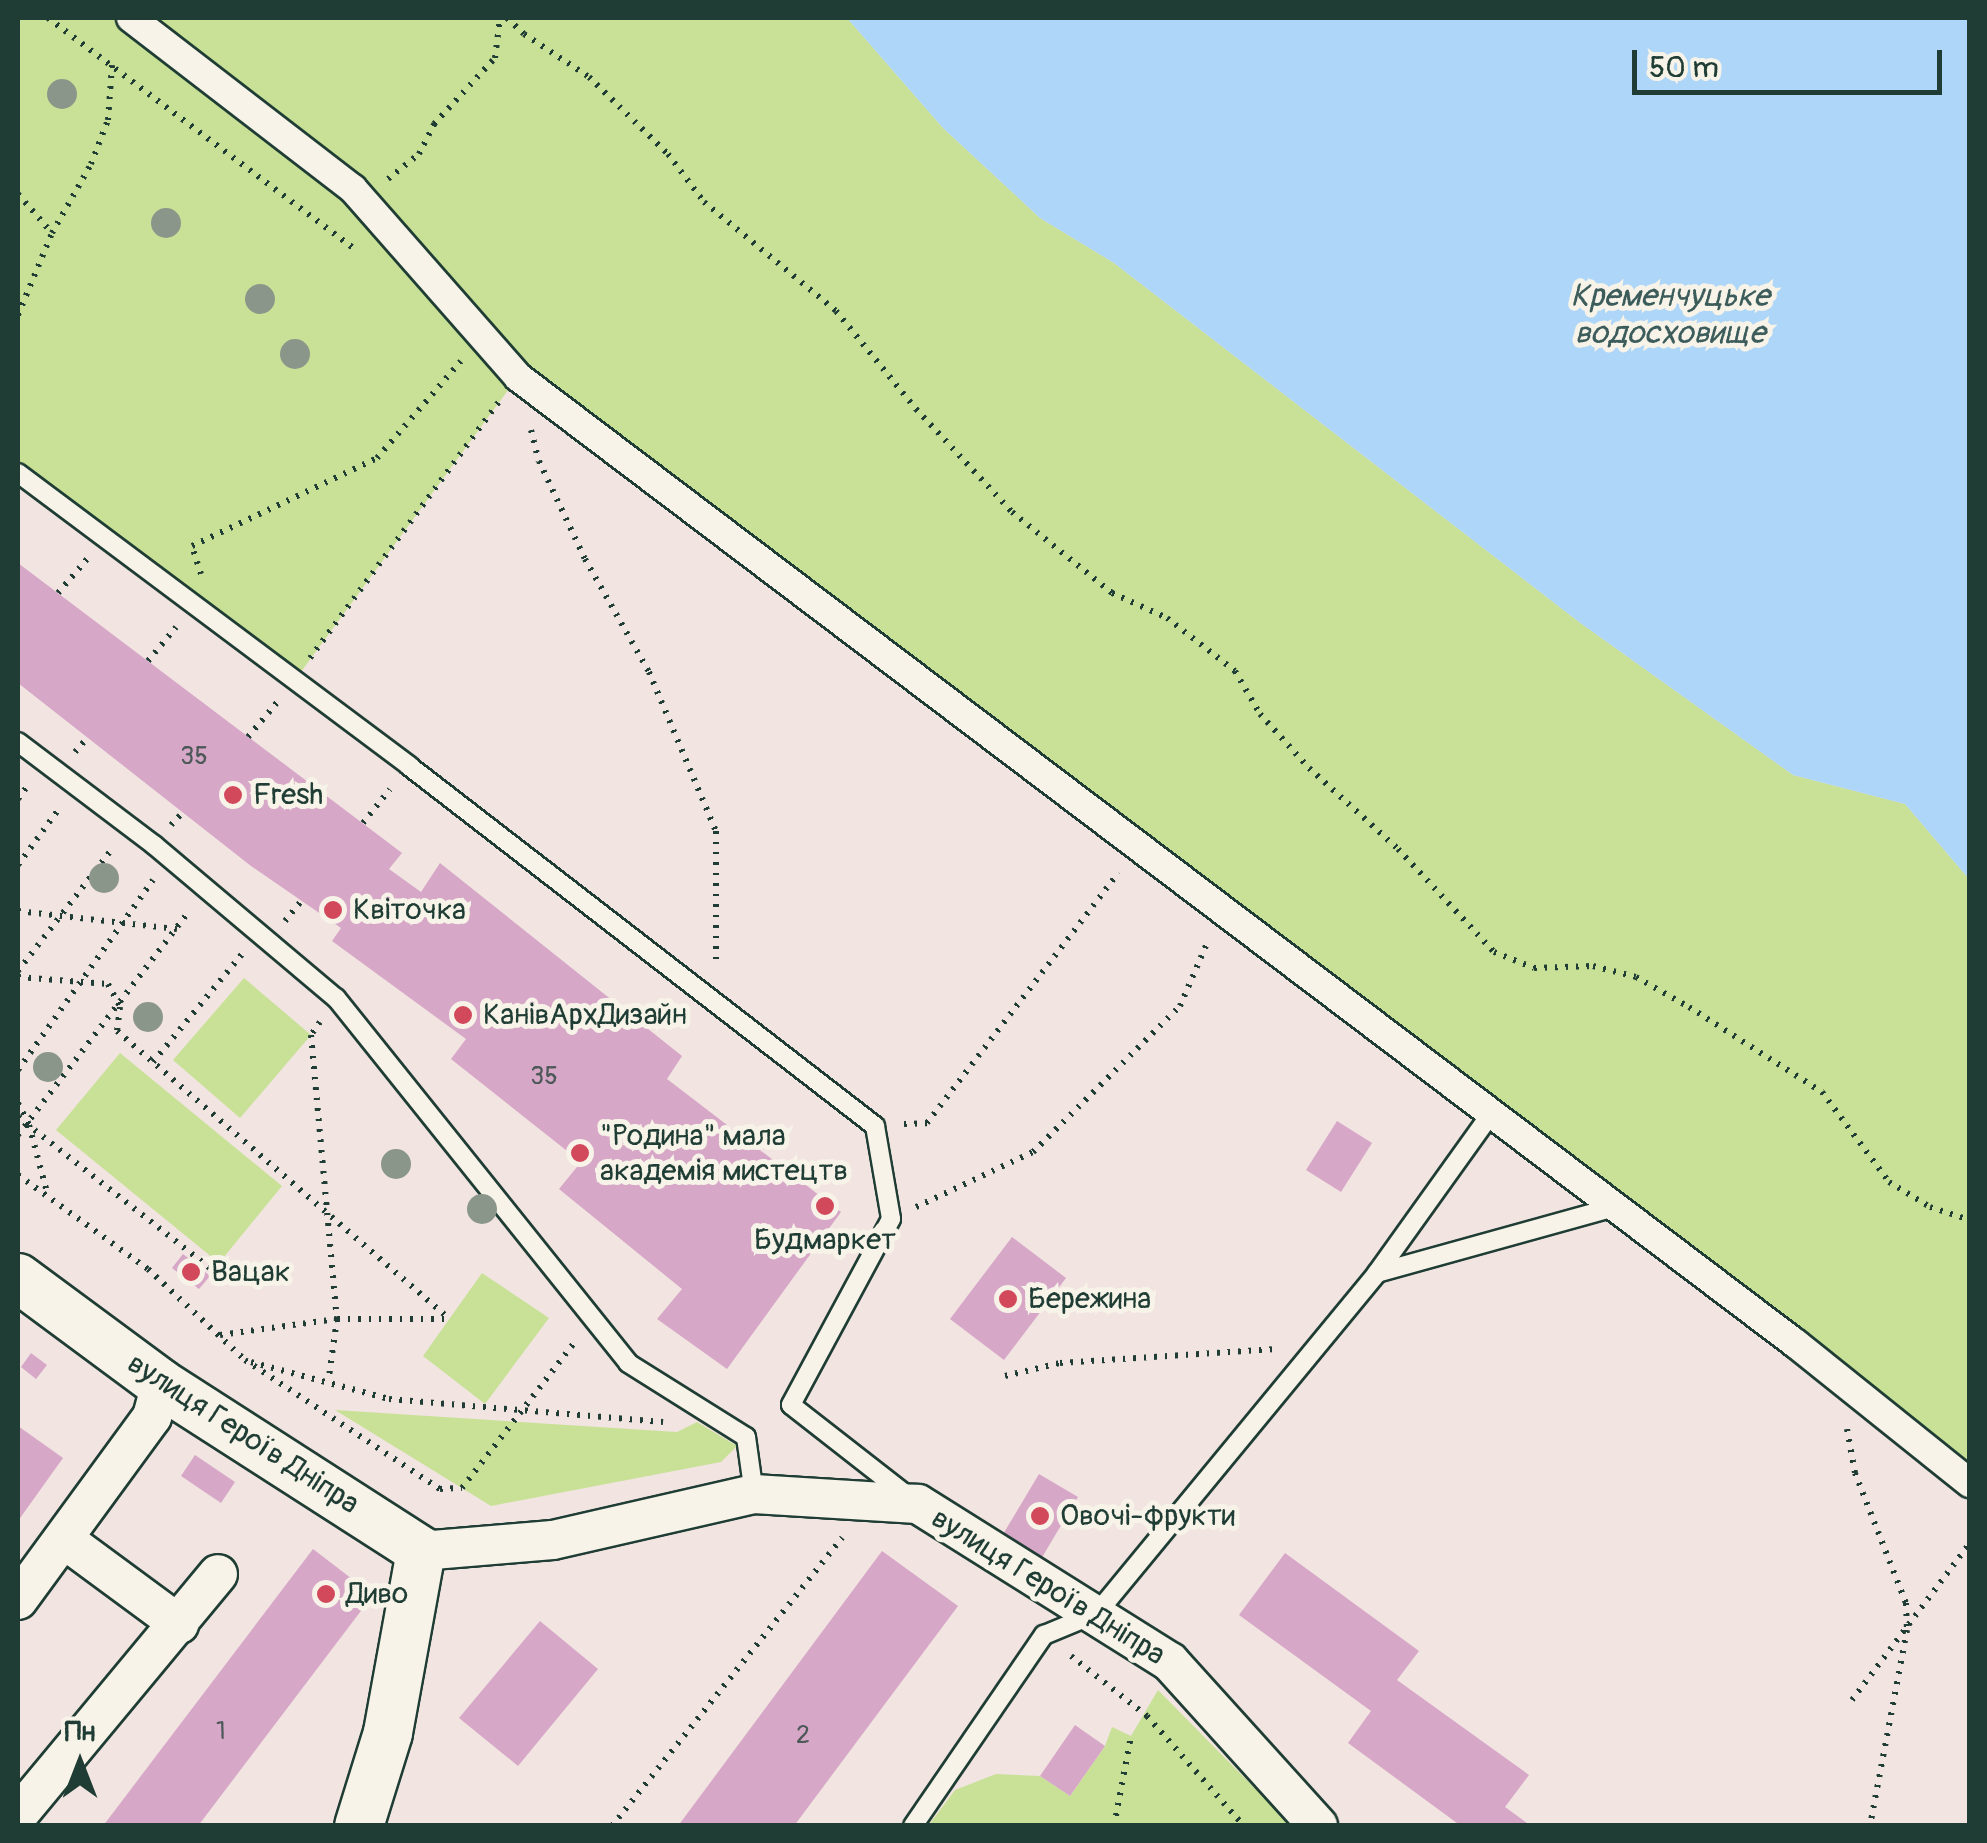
<!DOCTYPE html>
<meta charset="utf-8">
<style>
body{margin:0}
#map{position:relative;width:1987px;height:1843px;overflow:hidden;background:#f1e4e1;font-family:Pangolin,sans-serif}
div>[style]{position:absolute}
[style*='--x']{left:calc(var(--x)*1px);top:calc(var(--y)*1px);width:calc(var(--w)*1px);rotate:calc(var(--a)*1deg)}
.green>*{inset:0;background:#c9e197}
.water>*{inset:0;background:#add6f8}
.building>*{inset:0;background:#d7a7c7}
.path>*{height:6px;margin-top:-3px;transform-origin:0;background:repeating-linear-gradient(90deg,#1f3d34 0 2.5px,transparent 0 10.5px)}
.roads{filter:drop-shadow(2px 0 #1f3d34) drop-shadow(-2px 0 #1f3d34) drop-shadow(0 2px #1f3d34) drop-shadow(0 -2px #1f3d34)}
.service>*{height:18px;margin:-9px;padding:0 9px;transform-origin:9px;border-radius:9px;background:#f7f3e8}
.pedestrian>*{height:28px;margin:-14px;padding:0 14px;transform-origin:14px;border-radius:14px;background:#f7f3e8}
.minor>*{height:38px;margin:-19px;padding:0 19px;transform-origin:19px;border-radius:19px;background:#f7f3e8}
.tertiary>*{height:48px;margin:-24px;padding:0 24px;transform-origin:24px;border-radius:24px;background:#f7f3e8}
.trees>*{width:30px;height:30px;margin:-15px;border-radius:50%;background:#8b968a}
.dots>*{width:28px;height:28px;translate:-50% -50%;box-sizing:border-box;border:5px solid #f7f3e8;border-radius:50%}
span{translate:-50% -50%;white-space:nowrap;text-align:center;line-height:1.15;-webkit-text-stroke:10px #f7f3e8;paint-order:stroke}
.number-label{font-size:25px;color:#4d5859}
.number-label span{-webkit-text-stroke-width:0}
.poi-label{font-size:30px;color:#1f3d34}
.left{translate:0 -50%;text-align:left}
.street-label{font-size:30px;color:#1f3d34}
.water-label{font-size:32px;color:#3b5c5b;font-style:italic}
.frame{position:absolute;inset:0;border:20px solid #1f3d34;pointer-events:none}
.north{position:absolute;left:30px;top:1713px;width:100px;height:100px;-webkit-text-stroke:8px #f7f3e8;paint-order:stroke;rotate:0deg;font-size:28px;font-weight:700;line-height:40px;text-align:center;color:#1f3d34}
.north::after{content:'';display:block;margin:auto;width:35px;height:45px;background:#1f3d34;clip-path:polygon(50% 0,100% 100%,50% 72%,0 100%)}
.scale{position:absolute;left:1632px;top:50px;width:310px;height:45px;box-sizing:border-box;border:5px solid #1f3d34;border-top:0;padding-left:12px;font-size:30px;line-height:35px;white-space:nowrap;color:#1f3d34;-webkit-text-stroke:8px #f7f3e8;paint-order:stroke}
</style>
<div id="map">
<div class="green">
<div style="clip-path:polygon(18px 18px,847px 18px,943px 128px,1040px 218px,1114px 263px,1579px 622px,1793px 775px,1905px 804px,1969px 879px,1969px 1483px,517px 378px,295px 680px,18px 473px)"></div>
<div style="clip-path:polygon(244px 978px,311px 1035px,240px 1118px,173px 1060px)"></div>
<div style="clip-path:polygon(120px 1053px,282px 1186px,219px 1263px,56px 1130px)"></div>
<div style="clip-path:polygon(482px 1273px,549px 1318px,485px 1404px,423px 1356px)"></div>
<div style="clip-path:polygon(335px 1410px,677px 1432px,697px 1422px,737px 1446px,721px 1462px,491px 1506px)"></div>
<div style="clip-path:polygon(1158px 1690px,1291px 1825px,928px 1826px,955px 1790px,996px 1774px,1040px 1776px,1070px 1796px,1105px 1746px,1112px 1727px,1131px 1736px)"></div>
</div>
<div class="water">
<div style="clip-path:polygon(847px 18px,1969px 18px,1969px 879px,1905px 804px,1793px 775px,1579px 622px,1114px 263px,1040px 218px,943px 128px)"></div>
</div>
<div class="building">
<div style="clip-path:polygon(18px 563px,402px 853px,389px 869px,421px 892px,440px 863px,682px 1056px,667px 1079px,841px 1212px,727px 1369px,657px 1319px,682px 1289px,559px 1189px,581px 1162px,451px 1059px,466px 1039px,332px 941px,341px 928px,251px 866px,18px 683px)"></div>
<div style="clip-path:polygon(1337px 1121px,1372px 1143px,1341px 1192px,1306px 1170px)"></div>
<div style="clip-path:polygon(1012px 1237px,1066px 1278px,1004px 1360px,950px 1319px)"></div>
<div style="clip-path:polygon(183px 1254px,210px 1276px,199px 1289px,172px 1268px)"></div>
<div style="clip-path:polygon(31px 1353px,47px 1365px,36px 1379px,21px 1367px)"></div>
<div style="clip-path:polygon(18px 1426px,63px 1458px,18px 1521px)"></div>
<div style="clip-path:polygon(195px 1455px,235px 1482px,221px 1503px,181px 1476px)"></div>
<div style="clip-path:polygon(1039px 1474px,1078px 1497px,1041px 1559px,1002px 1536px)"></div>
<div style="clip-path:polygon(313px 1549px,373px 1595px,198px 1826px,103px 1826px)"></div>
<div style="clip-path:polygon(882px 1551px,958px 1606px,911px 1669px,794px 1826px,678px 1826px)"></div>
<div style="clip-path:polygon(1285px 1553px,1419px 1651px,1397px 1680px,1529px 1775px,1505px 1807px,1531px 1826px,1461px 1826px,1348px 1743px,1371px 1711px,1239px 1615px)"></div>
<div style="clip-path:polygon(540px 1621px,598px 1669px,518px 1766px,459px 1718px)"></div>
<div style="clip-path:polygon(1075px 1725px,1105px 1746px,1070px 1796px,1040px 1776px)"></div>
</div>
<div class="path">
<div style="--x:48;--y:18;--w:388;--a:37"></div>
<div style="--x:507;--y:18;--w:23;--a:43"></div>
<div style="--x:524;--y:34;--w:78;--a:33.5"></div>
<div style="--x:589;--y:77;--w:110;--a:44.3"></div>
<div style="--x:668;--y:154;--w:60;--a:53.1"></div>
<div style="--x:704;--y:202;--w:171;--a:39.5"></div>
<div style="--x:836;--y:311;--w:127;--a:50.8"></div>
<div style="--x:916;--y:409;--w:141;--a:47"></div>
<div style="--x:1012;--y:512;--w:129;--a:39"></div>
<div style="--x:1112;--y:593;--w:60;--a:24.4"></div>
<div style="--x:1167;--y:618;--w:86;--a:37.9"></div>
<div style="--x:1235;--y:671;--w:50;--a:59.8"></div>
<div style="--x:1260;--y:714;--w:73;--a:47.8"></div>
<div style="--x:1309;--y:768;--w:120;--a:42.3"></div>
<div style="--x:1398;--y:849;--w:141;--a:47"></div>
<div style="--x:1494;--y:952;--w:43;--a:21.8"></div>
<div style="--x:1534;--y:968;--w:59;--a:-1.9"></div>
<div style="--x:1593;--y:966;--w:44;--a:14.3"></div>
<div style="--x:1636;--y:977;--w:61;--a:29.5"></div>
<div style="--x:1689;--y:1007;--w:158;--a:32.6"></div>
<div style="--x:1822;--y:1092;--w:112;--a:53.3"></div>
<div style="--x:1889;--y:1182;--w:48;--a:31.4"></div>
<div style="--x:1930;--y:1207;--w:42;--a:18"></div>
<div style="--x:388;--y:179;--w:40;--a:-39"></div>
<div style="--x:419;--y:154;--w:34;--a:-63"></div>
<div style="--x:434;--y:124;--w:90;--a:-47.3"></div>
<div style="--x:495;--y:58;--w:40;--a:-82.9"></div>
<div style="--x:18;--y:194;--w:52;--a:48.9"></div>
<div style="--x:18;--y:315;--w:89;--a:-67.5"></div>
<div style="--x:52;--y:233;--w:79;--a:-60.5"></div>
<div style="--x:91;--y:164;--w:47;--a:-68.9"></div>
<div style="--x:108;--y:120;--w:55;--a:-85.8"></div>
<div style="--x:531;--y:430;--w:32;--a:76"></div>
<div style="--x:539;--y:461;--w:108;--a:64.9"></div>
<div style="--x:585;--y:559;--w:130;--a:60.5"></div>
<div style="--x:649;--y:672;--w:173;--a:67.2"></div>
<div style="--x:716;--y:831;--w:136;--a:90"></div>
<div style="--x:201;--y:574;--w:29;--a:-108"></div>
<div style="--x:192;--y:546;--w:205;--a:-25.4"></div>
<div style="--x:377;--y:458;--w:128;--a:-49.1"></div>
<div style="--x:58;--y:593;--w:46;--a:-49.4"></div>
<div style="--x:310;--y:658;--w:318;--a:-53.6"></div>
<div style="--x:148;--y:661;--w:44;--a:-50.5"></div>
<div style="--x:248;--y:737;--w:48;--a:-50"></div>
<div style="--x:75;--y:752;--w:18;--a:-49"></div>
<div style="--x:18;--y:799;--w:19;--a:-54"></div>
<div style="--x:363;--y:823;--w:43;--a:-51.5"></div>
<div style="--x:171;--y:825;--w:16;--a:-47"></div>
<div style="--x:18;--y:865;--w:73;--a:-53.9"></div>
<div style="--x:18;--y:911;--w:160;--a:6.5"></div>
<div style="--x:285;--y:921;--w:26;--a:-51"></div>
<div style="--x:18;--y:971;--w:154;--a:-52.4"></div>
<div style="--x:18;--y:977;--w:90;--a:4.4"></div>
<div style="--x:108;--y:984;--w:26;--a:62"></div>
<div style="--x:120;--y:1007;--w:24;--a:97"></div>
<div style="--x:117;--y:1031;--w:440;--a:40.9"></div>
<div style="--x:320;--y:1022;--w:16;--a:125"></div>
<div style="--x:311;--y:1035;--w:285;--a:84.8"></div>
<div style="--x:337;--y:1319;--w:59;--a:97.9"></div>
<div style="--x:153;--y:1062;--w:140;--a:-50.5"></div>
<div style="--x:18;--y:1070;--w:233;--a:-54.6"></div>
<div style="--x:18;--y:1103;--w:25;--a:63"></div>
<div style="--x:29;--y:1125;--w:73;--a:75"></div>
<div style="--x:18;--y:1117;--w:263;--a:38.2"></div>
<div style="--x:904;--y:1124;--w:23;--a:-2"></div>
<div style="--x:927;--y:1123;--w:315;--a:-52.6"></div>
<div style="--x:18;--y:1135;--w:283;--a:-52.6"></div>
<div style="--x:18;--y:1175;--w:160;--a:35.9"></div>
<div style="--x:148;--y:1269;--w:133;--a:43.2"></div>
<div style="--x:245;--y:1360;--w:234;--a:33.5"></div>
<div style="--x:440;--y:1489;--w:22;--a:-3"></div>
<div style="--x:462;--y:1488;--w:183;--a:-52.3"></div>
<div style="--x:916;--y:1207;--w:129;--a:-25.2"></div>
<div style="--x:1033;--y:1152;--w:207;--a:-44.8"></div>
<div style="--x:1180;--y:1006;--w:71;--a:-66.7"></div>
<div style="--x:220;--y:1335;--w:118;--a:-7.8"></div>
<div style="--x:337;--y:1319;--w:113;--a:0"></div>
<div style="--x:251;--y:1362;--w:143;--a:15"></div>
<div style="--x:389;--y:1399;--w:275;--a:4.8"></div>
<div style="--x:1005;--y:1376;--w:57;--a:-13.3"></div>
<div style="--x:1060;--y:1363;--w:215;--a:-3.7"></div>
<div style="--x:1847;--y:1429;--w:45;--a:79.7"></div>
<div style="--x:1855;--y:1473;--w:140;--a:68.6"></div>
<div style="--x:1906;--y:1603;--w:27;--a:88"></div>
<div style="--x:1907;--y:1630;--w:199;--a:100.7"></div>
<div style="--x:1071;--y:1656;--w:97;--a:38.3"></div>
<div style="--x:1147;--y:1716;--w:147;--a:48.6"></div>
<div style="--x:1852;--y:1700;--w:196;--a:-53.1"></div>
<div style="--x:612;--y:1826;--w:369;--a:-51.4"></div>
<div style="--x:1114;--y:1826;--w:92;--a:-79.3"></div>
</div>
<div class="roads">
<div class="service">
<div style="--x:18;--y:473;--w:489;--a:36.8"></div>
<div style="--x:409;--y:766;--w:589;--a:37.69"></div>
<div style="--x:875;--y:1126;--w:94;--a:80.2"></div>
<div style="--x:891;--y:1219;--w:211;--a:118.3"></div>
<div style="--x:791;--y:1405;--w:151;--a:38"></div>
<div style="--x:18;--y:742;--w:171;--a:37.1"></div>
<div style="--x:154;--y:845;--w:238;--a:40.1"></div>
<div style="--x:336;--y:998;--w:467;--a:51.3"></div>
<div style="--x:628;--y:1363;--w:139;--a:32.1"></div>
<div style="--x:746;--y:1437;--w:58;--a:82"></div>
<div style="--x:1377;--y:1273;--w:243;--a:-15.5"></div>
<div style="--x:913;--y:1826;--w:232;--a:-55.6"></div>
<div style="--x:1044;--y:1635;--w:57;--a:-22.5"></div>
<div style="--x:1097;--y:1613;--w:440;--a:-50.5"></div>
<div style="--x:1377;--y:1273;--w:196;--a:-54.4"></div>
</div>
<div class="pedestrian">
<div style="--x:131;--y:18;--w:280;--a:37.6"></div>
<div style="--x:353;--y:189;--w:250;--a:48.7"></div>
<div style="--x:518;--y:377;--w:1601;--a:37.11"></div>
<div style="--x:1795;--y:1343;--w:224;--a:38.7"></div>
</div>
<div class="minor">
<div style="--x:65;--y:1540;--w:142;--a:36.4"></div>
<div style="--x:421;--y:1551;--w:132;--a:-4.8"></div>
<div style="--x:553;--y:1540;--w:206;--a:-12.9"></div>
<div style="--x:754;--y:1494;--w:164;--a:3.5"></div>
<div style="--x:918;--y:1504;--w:297;--a:32.1"></div>
<div style="--x:1170;--y:1662;--w:221;--a:47.9"></div>
<div style="--x:18;--y:1600;--w:227;--a:-53.8"></div>
<div style="--x:152;--y:1417;--w:34;--a:-75"></div>
<div style="--x:18;--y:1815;--w:313;--a:-50.3"></div>
</div>
<div class="tertiary">
<div style="--x:18;--y:1278;--w:178;--a:36.5"></div>
<div style="--x:161;--y:1384;--w:309;--a:32.7"></div>
<div style="--x:421;--y:1551;--w:185;--a:100.3"></div>
<div style="--x:388;--y:1733;--w:97;--a:107.3"></div>
</div>
</div>
<div class="trees">
<div style="left:62px;top:94px"></div>
<div style="left:166px;top:223px"></div>
<div style="left:260px;top:299px"></div>
<div style="left:295px;top:354px"></div>
<div style="left:104px;top:878px"></div>
<div style="left:148px;top:1017px"></div>
<div style="left:48px;top:1067px"></div>
<div style="left:396px;top:1164px"></div>
<div style="left:482px;top:1209px"></div>
</div>
<div class="dots">
<div style="left:233px;top:795px;background:#d1495b"></div>
<div style="left:333px;top:910px;background:#d1495b"></div>
<div style="left:463px;top:1015px;background:#d1495b"></div>
<div style="left:580px;top:1153px;background:#d1495b"></div>
<div style="left:825px;top:1206px;background:#d1495b"></div>
<div style="left:191px;top:1272px;background:#d1495b"></div>
<div style="left:1008px;top:1299px;background:#d1495b"></div>
<div style="left:1040px;top:1516px;background:#d1495b"></div>
<div style="left:326px;top:1594px;background:#d1495b"></div>
</div>
<div class="number-label">
<span style="left:194px;top:757px">35</span>
<span style="left:544px;top:1077px">35</span>
<span style="left:221px;top:1732px">1</span>
<span style="left:803px;top:1736px">2</span>
</div>
<div class="poi-label">
<span class="left" style="left:253px;top:795px">Fresh</span>
<span class="left" style="left:353px;top:910px">Квіточка</span>
<span class="left" style="left:483px;top:1015px">КанівАрхДизайн</span>
<span class="left" style="left:600px;top:1153px">"Родина" мала<br>академія мистецтв</span>
<span style="left:825px;top:1240px">Будмаркет</span>
<span class="left" style="left:211px;top:1272px">Вацак</span>
<span class="left" style="left:1028px;top:1299px">Бережина</span>
<span class="left" style="left:1060px;top:1516px">Овочі-фрукти</span>
<span class="left" style="left:346px;top:1594px">Диво</span>
</div>
<div class="street-label">
<span style="left:243px;top:1434px;rotate:33deg">вулиця Героїв Дніпра</span>
<span style="left:1048px;top:1587px;rotate:32deg">вулиця Героїв Дніпра</span>
</div>
<div class="water-label">
<span style="left:1670px;top:315px">Кременчуцьке<br>водосховище</span>
</div>
<div class="frame"></div>
<div class="north">Пн</div>
<div class="scale">50 m</div>
</div>
